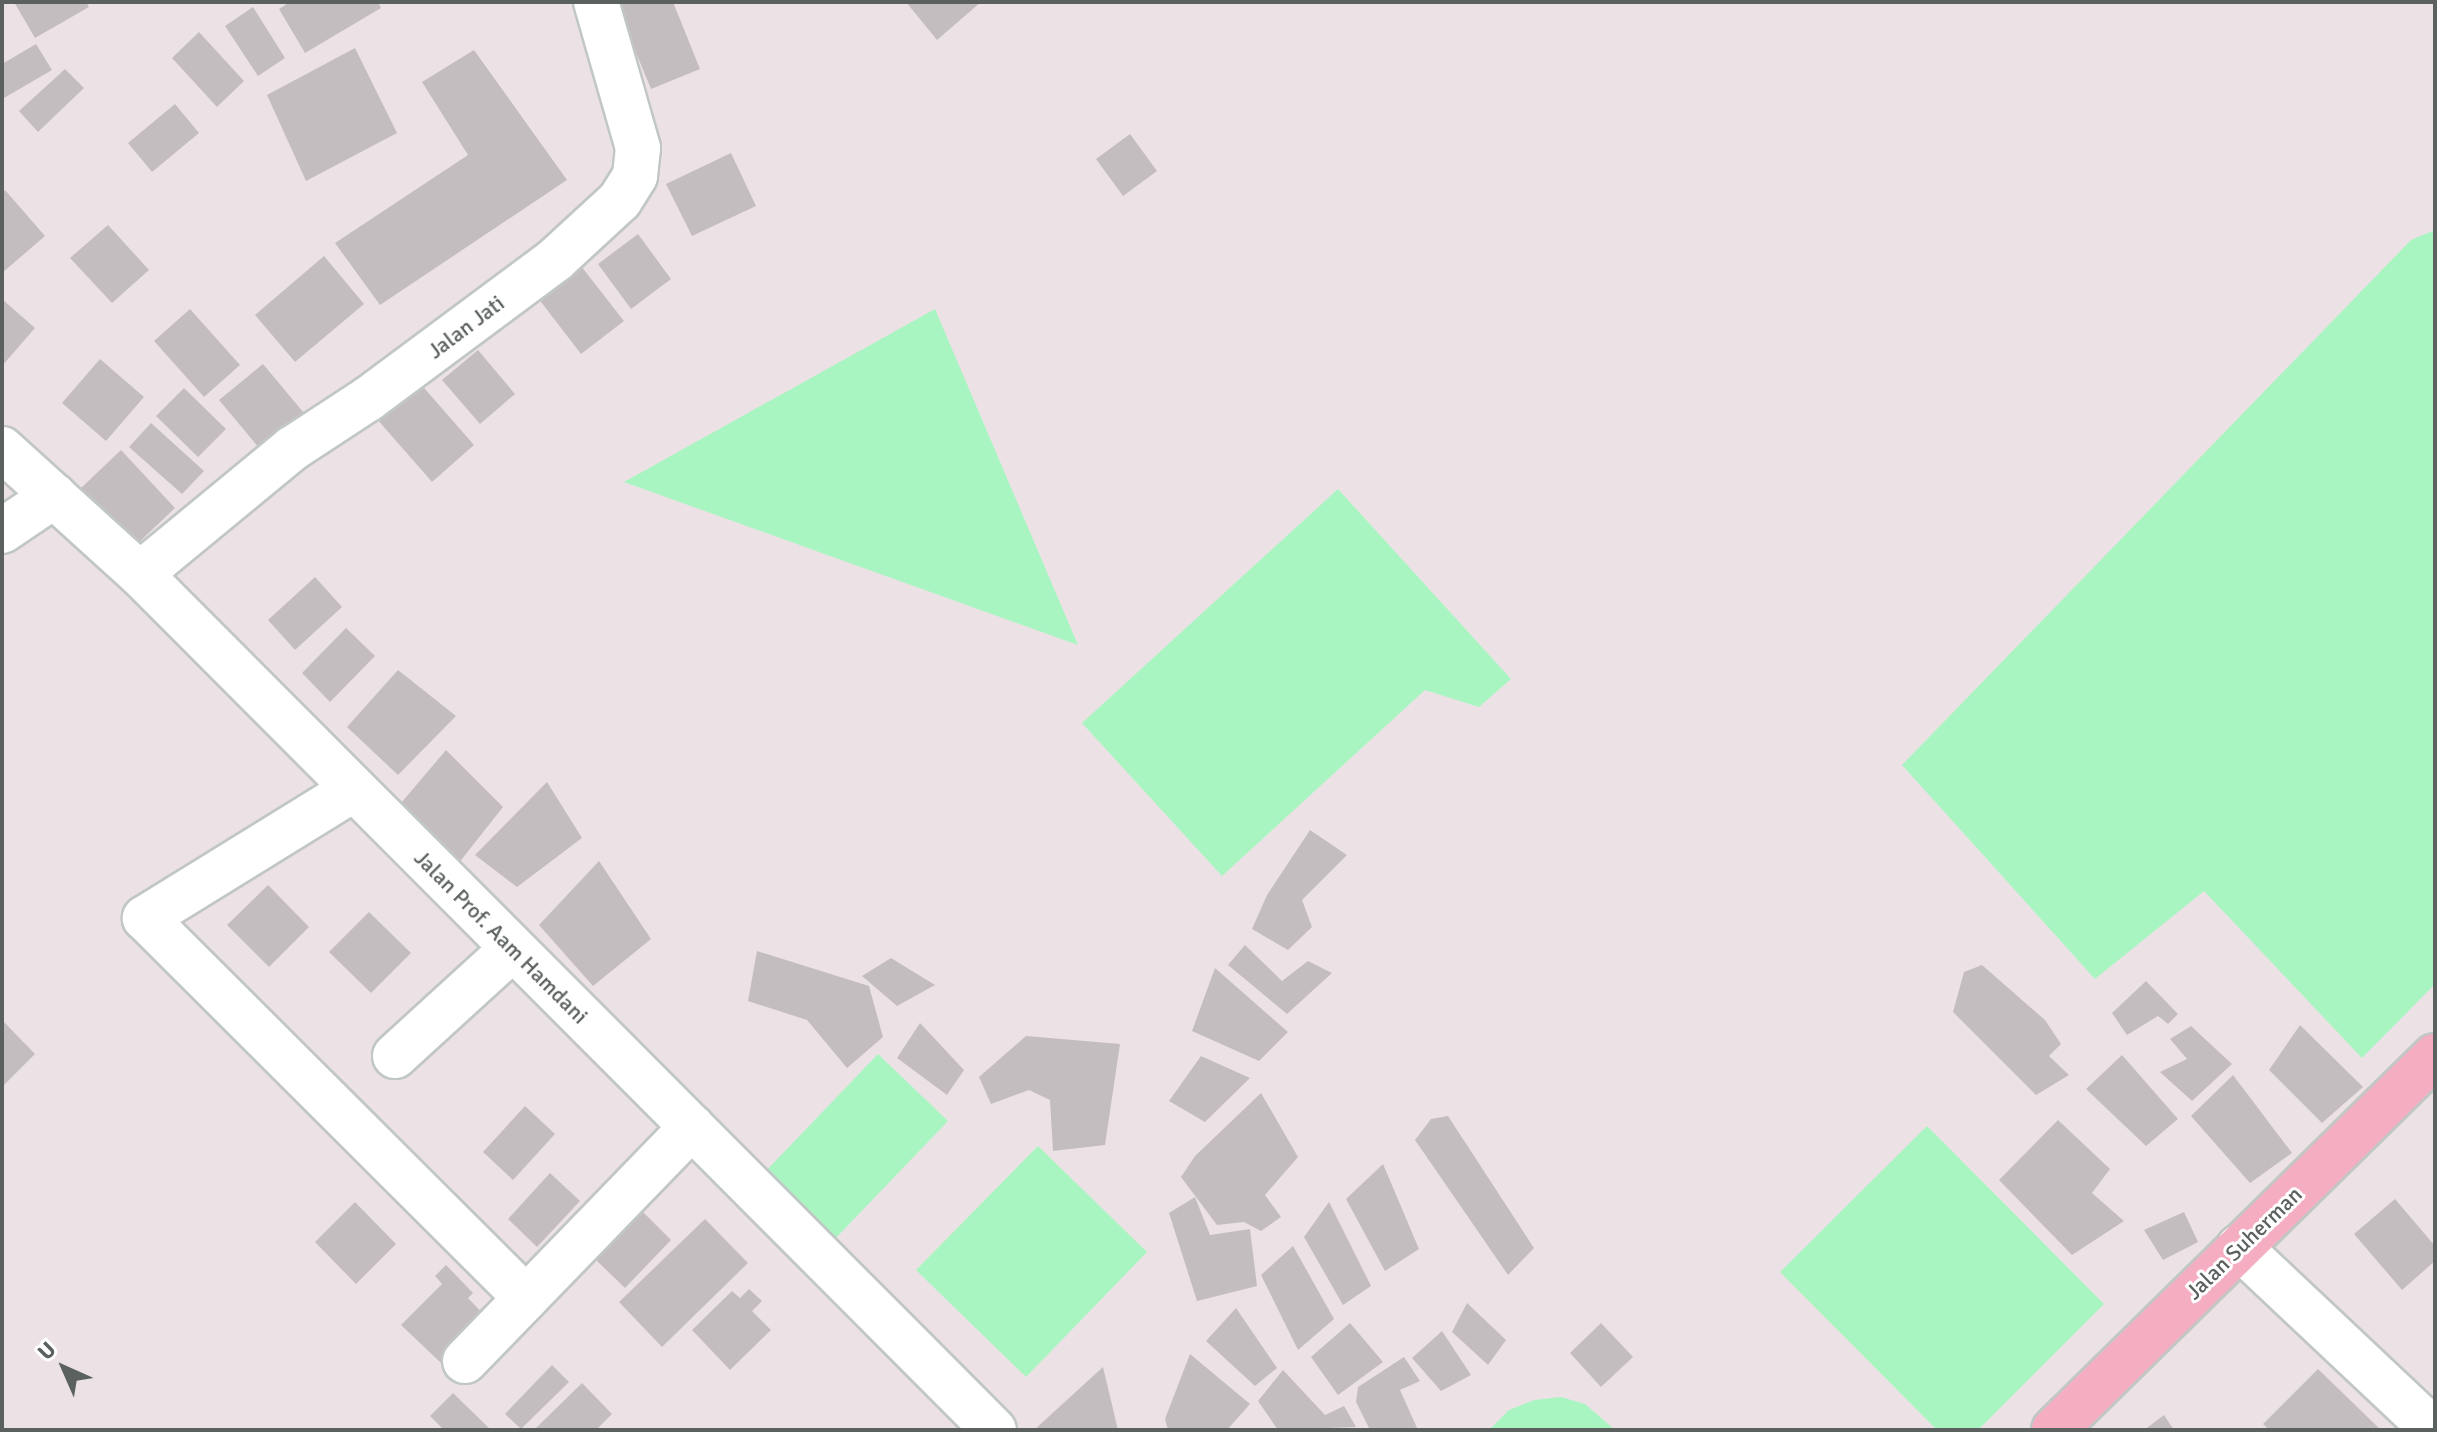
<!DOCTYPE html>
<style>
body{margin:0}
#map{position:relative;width:2437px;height:1432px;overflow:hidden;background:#ece2e5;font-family:Signika,sans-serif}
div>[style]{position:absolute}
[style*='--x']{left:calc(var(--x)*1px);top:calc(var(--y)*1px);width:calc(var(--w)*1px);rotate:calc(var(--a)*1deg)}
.water>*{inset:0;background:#a9f5c2}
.building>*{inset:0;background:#c4bdc0}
.roads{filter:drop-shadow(2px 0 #c1c7c4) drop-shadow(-2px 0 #c1c7c4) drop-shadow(0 2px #c1c7c4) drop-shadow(0 -2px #c1c7c4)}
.minor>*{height:44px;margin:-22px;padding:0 22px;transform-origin:22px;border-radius:22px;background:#fff}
.major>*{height:44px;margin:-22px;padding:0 22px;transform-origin:22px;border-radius:22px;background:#f5aec1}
span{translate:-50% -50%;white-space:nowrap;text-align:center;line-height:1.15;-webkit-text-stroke:6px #fff;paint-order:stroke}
.street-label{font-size:22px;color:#5b615e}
.frame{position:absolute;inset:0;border:4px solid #5b615e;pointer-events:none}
.north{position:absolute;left:24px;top:1328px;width:80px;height:80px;-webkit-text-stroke:6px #fff;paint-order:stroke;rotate:315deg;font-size:22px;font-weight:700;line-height:32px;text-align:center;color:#5b615e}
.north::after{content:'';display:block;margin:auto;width:28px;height:36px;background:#5b615e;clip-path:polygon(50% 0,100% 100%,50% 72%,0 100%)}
</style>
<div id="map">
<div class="water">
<div style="clip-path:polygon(2435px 230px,2435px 984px,2362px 1058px,2204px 891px,2095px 979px,1902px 765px,2411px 240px)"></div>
<div style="clip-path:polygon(935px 309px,1078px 645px,624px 482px)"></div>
<div style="clip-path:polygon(1338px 489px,1511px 679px,1479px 707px,1425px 690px,1222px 876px,1082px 723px)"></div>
<div style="clip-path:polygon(878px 1054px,948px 1121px,832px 1242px,762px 1175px)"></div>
<div style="clip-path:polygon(1927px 1126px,2104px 1304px,1978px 1430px,1937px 1430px,1780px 1272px)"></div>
<div style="clip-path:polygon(1038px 1146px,1147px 1252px,1026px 1377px,916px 1270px)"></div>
<div style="clip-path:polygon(1561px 1397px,1585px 1404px,1615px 1430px,1489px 1430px,1509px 1410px,1534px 1400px)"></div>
</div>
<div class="building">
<div style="clip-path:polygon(14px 2px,86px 2px,89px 7px,35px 38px)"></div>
<div style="clip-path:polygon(290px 2px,378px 2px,381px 8px,305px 53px,279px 9px)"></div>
<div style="clip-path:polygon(615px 2px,673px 2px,700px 69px,651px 89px)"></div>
<div style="clip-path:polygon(906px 2px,981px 2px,937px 40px)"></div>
<div style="clip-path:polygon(253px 7px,285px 58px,258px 76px,225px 26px)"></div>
<div style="clip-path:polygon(199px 32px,244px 81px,217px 107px,172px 58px)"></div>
<div style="clip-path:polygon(36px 44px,52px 70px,4px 98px,2px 64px)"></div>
<div style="clip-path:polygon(355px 48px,397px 133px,306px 181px,267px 95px)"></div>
<div style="clip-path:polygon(474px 50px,567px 180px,380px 305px,335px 243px,468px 155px,422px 82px)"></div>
<div style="clip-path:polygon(65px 69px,84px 88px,38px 132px,19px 111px)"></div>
<div style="clip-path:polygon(175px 104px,199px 133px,152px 172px,128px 143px)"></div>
<div style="clip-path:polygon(1130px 134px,1157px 171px,1123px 196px,1096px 159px)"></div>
<div style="clip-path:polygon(731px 153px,756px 206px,692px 236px,666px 184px)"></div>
<div style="clip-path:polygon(5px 190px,45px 236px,2px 273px,2px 193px)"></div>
<div style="clip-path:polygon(108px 225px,149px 270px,112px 303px,70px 258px)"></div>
<div style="clip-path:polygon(638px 234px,671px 279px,631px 309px,598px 264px)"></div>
<div style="clip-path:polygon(324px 256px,364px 304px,295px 362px,255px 315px)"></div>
<div style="clip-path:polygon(581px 266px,624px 321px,581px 354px,538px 298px)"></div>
<div style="clip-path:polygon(2px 299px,35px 328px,2px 366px)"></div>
<div style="clip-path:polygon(190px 309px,240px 365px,204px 397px,154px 341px)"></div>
<div style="clip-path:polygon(478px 350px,515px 394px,480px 424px,442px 380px)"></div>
<div style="clip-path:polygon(100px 359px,144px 397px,106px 441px,62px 403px)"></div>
<div style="clip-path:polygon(263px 364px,304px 413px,260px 449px,219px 400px)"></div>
<div style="clip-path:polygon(418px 381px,474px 445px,432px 482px,376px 418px)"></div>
<div style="clip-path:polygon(184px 388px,226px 429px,198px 457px,156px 416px)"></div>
<div style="clip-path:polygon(151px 423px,204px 471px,182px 494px,129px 447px)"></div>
<div style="clip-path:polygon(121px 450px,175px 508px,135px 546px,81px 488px)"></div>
<div style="clip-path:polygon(315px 577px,342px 607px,295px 650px,268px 620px)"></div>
<div style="clip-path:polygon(346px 628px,375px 656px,330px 702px,302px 673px)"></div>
<div style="clip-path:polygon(398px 670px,456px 716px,398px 775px,347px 727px)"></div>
<div style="clip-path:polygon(446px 750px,503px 807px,458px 864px,396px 809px)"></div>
<div style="clip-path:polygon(547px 782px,582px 838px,517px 887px,475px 855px)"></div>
<div style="clip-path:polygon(1310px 830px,1347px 855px,1302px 900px,1312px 927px,1288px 950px,1252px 929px,1267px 895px)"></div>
<div style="clip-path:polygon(599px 861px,651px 939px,593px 986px,539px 925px)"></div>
<div style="clip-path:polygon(268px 885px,309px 927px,269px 967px,227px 925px)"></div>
<div style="clip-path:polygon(369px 912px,411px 953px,371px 993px,329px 952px)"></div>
<div style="clip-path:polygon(1245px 945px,1282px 981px,1308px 961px,1332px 973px,1287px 1014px,1228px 965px)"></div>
<div style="clip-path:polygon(757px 951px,869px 986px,883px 1037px,847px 1068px,807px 1020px,748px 1001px)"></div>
<div style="clip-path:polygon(891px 958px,935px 985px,897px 1006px,862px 976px)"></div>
<div style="clip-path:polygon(1982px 965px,2045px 1020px,2061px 1044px,2049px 1056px,2069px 1075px,2036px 1095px,1953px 1012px,1964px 972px)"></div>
<div style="clip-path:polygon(1215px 968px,1288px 1032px,1259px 1061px,1192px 1031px)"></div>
<div style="clip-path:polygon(2146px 981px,2178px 1014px,2168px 1024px,2158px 1016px,2127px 1035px,2112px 1013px)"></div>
<div style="clip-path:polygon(2px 1020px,35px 1054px,2px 1087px)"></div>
<div style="clip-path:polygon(920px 1023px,964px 1070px,947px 1095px,897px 1058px)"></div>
<div style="clip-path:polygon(2300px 1025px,2363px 1087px,2322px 1123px,2269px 1070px)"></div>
<div style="clip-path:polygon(2191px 1026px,2232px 1064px,2192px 1101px,2160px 1072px,2187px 1059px,2170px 1039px)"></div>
<div style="clip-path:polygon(1026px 1036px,1120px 1044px,1105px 1145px,1053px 1151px,1050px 1100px,1029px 1090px,991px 1104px,979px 1077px)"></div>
<div style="clip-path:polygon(2122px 1055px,2178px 1119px,2146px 1146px,2086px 1089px)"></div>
<div style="clip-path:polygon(1201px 1056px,1250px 1078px,1205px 1122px,1169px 1101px)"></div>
<div style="clip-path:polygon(2233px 1075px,2292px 1153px,2250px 1183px,2191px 1116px)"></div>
<div style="clip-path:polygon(1261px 1093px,1298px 1157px,1265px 1195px,1281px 1217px,1261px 1231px,1244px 1222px,1217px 1225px,1181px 1177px,1195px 1156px)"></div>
<div style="clip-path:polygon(525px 1106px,555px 1134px,513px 1180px,483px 1152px)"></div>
<div style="clip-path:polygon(1448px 1116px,1534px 1248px,1508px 1275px,1415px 1140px,1431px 1119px)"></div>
<div style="clip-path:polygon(2058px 1120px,2110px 1169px,2092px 1193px,2124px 1221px,2072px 1255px,1999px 1180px)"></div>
<div style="clip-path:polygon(1383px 1164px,1419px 1249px,1385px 1271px,1346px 1199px)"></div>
<div style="clip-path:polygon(550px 1173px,580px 1201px,537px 1247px,508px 1219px)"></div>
<div style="clip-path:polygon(1195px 1197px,1210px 1235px,1250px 1229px,1257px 1286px,1197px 1301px,1169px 1213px)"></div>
<div style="clip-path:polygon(2395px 1199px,2435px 1246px,2435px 1261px,2402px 1290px,2354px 1234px)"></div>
<div style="clip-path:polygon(355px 1202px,396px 1244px,356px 1284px,315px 1242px)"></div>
<div style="clip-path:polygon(1329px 1202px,1371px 1286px,1343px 1305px,1304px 1237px)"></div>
<div style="clip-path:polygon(643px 1212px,671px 1240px,625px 1288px,596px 1260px)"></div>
<div style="clip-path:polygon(2184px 1212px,2198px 1242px,2163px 1260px,2144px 1230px)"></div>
<div style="clip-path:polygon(705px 1219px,748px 1263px,662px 1347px,619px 1302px)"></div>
<div style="clip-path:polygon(1293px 1246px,1334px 1319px,1298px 1350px,1261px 1275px)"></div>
<div style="clip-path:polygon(446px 1265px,473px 1293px,468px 1298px,486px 1317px,441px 1363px,401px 1325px,442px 1284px,435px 1276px)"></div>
<div style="clip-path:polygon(749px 1289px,762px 1301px,752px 1311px,771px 1330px,730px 1370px,692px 1330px,732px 1291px,740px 1298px)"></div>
<div style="clip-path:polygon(1467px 1303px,1506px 1340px,1488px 1365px,1452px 1332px)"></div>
<div style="clip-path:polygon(1236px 1308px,1277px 1368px,1255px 1386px,1206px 1341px)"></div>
<div style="clip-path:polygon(1350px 1323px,1383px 1362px,1338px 1395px,1311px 1357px)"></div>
<div style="clip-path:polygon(1601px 1323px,1633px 1357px,1601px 1387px,1570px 1353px)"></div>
<div style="clip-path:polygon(1442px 1331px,1471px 1375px,1441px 1391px,1412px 1358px)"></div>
<div style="clip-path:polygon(1190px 1354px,1250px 1404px,1227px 1430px,1168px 1430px,1165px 1419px)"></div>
<div style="clip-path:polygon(1404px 1357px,1420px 1381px,1400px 1390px,1418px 1430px,1370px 1430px,1356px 1402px,1358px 1387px)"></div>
<div style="clip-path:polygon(552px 1365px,569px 1382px,521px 1429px,505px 1414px)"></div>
<div style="clip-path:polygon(1103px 1367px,1118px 1430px,1034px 1430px)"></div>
<div style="clip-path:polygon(2318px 1369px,2381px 1430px,2269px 1430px,2263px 1424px)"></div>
<div style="clip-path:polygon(1283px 1370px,1325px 1415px,1344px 1406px,1356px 1427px,1278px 1430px,1258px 1401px)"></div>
<div style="clip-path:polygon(582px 1383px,612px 1414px,596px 1430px,534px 1430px)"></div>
<div style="clip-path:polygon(453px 1393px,491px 1430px,444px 1430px,430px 1416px)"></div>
<div style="clip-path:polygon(2164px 1415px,2174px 1430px,2144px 1430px)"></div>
</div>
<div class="roads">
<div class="minor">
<div style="--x:2;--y:449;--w:186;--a:42.2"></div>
<div style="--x:140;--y:574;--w:1209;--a:45.07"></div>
<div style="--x:2;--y:531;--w:63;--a:-33.9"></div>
<div style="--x:140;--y:574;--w:198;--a:-39.5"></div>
<div style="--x:293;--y:448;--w:90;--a:-33.2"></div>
<div style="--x:368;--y:399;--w:233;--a:-36.6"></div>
<div style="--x:555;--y:260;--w:88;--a:-42.7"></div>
<div style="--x:620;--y:200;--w:28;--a:-58"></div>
<div style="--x:635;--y:176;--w:28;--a:-84"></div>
<div style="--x:638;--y:148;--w:152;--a:-106"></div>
<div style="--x:354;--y:789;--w:246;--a:148.3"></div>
<div style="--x:145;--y:918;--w:538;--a:44.92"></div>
<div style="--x:395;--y:1056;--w:159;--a:-42.4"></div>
<div style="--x:2239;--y:1247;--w:267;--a:43.3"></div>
<div style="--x:465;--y:1361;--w:326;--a:-45.9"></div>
</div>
<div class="major">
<div style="--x:2054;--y:1430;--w:534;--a:-44.47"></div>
</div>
</div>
<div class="street-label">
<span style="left:466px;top:327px;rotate:-37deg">Jalan Jati</span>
<span style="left:501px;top:937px;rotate:45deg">Jalan Prof. Aam Hamdani</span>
<span style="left:2244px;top:1243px;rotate:-44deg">Jalan Suherman</span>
</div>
<div class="frame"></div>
<div class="north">U</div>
</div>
